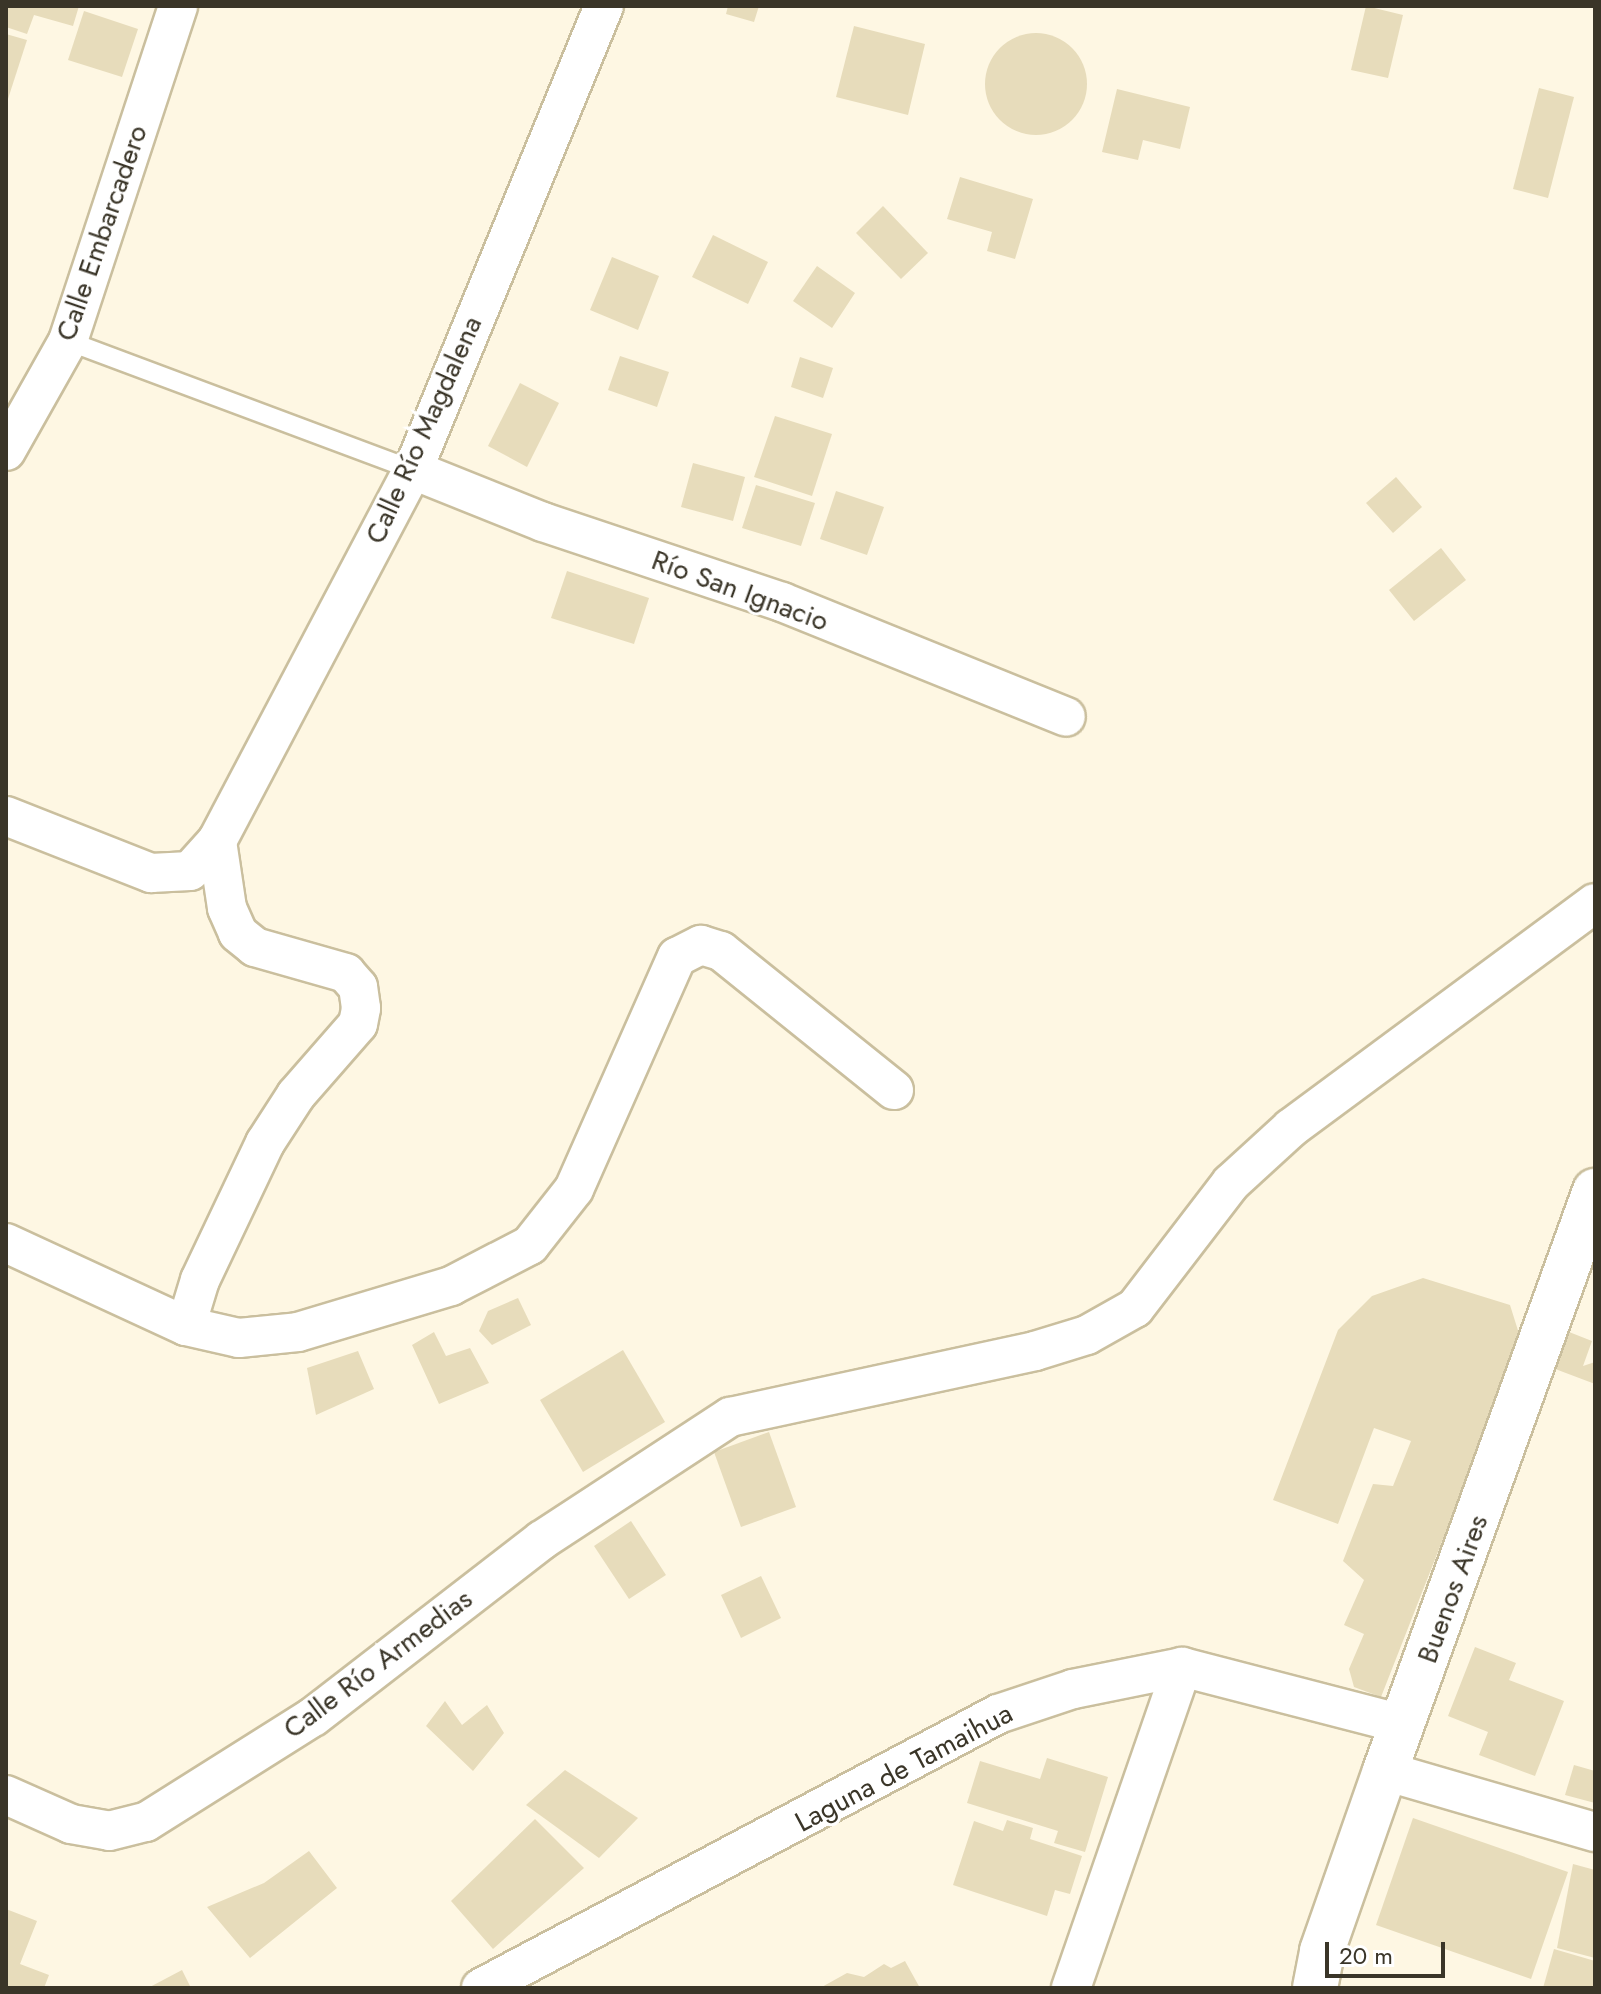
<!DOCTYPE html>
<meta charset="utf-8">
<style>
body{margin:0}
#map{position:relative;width:1601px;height:1994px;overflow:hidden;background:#fef7e3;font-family:Jost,sans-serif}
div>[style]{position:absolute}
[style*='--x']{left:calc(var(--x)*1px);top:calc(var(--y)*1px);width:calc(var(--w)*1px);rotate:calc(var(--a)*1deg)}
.building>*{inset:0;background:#e7dcbb}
.round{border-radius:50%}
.roads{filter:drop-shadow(2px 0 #cabf9e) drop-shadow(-2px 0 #cabf9e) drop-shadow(0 2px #cabf9e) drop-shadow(0 -2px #cabf9e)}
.service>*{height:18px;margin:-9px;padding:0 9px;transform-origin:9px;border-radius:9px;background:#fff}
.minor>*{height:38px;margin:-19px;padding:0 19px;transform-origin:19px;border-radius:19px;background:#fff}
.tertiary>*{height:44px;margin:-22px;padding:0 22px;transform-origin:22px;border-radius:22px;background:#fff}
span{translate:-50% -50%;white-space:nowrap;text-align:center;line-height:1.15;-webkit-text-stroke:6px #fff;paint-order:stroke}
.street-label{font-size:28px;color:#3a3528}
.frame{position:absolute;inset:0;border:8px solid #3a3528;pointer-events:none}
.scale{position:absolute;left:1325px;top:1942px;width:120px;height:36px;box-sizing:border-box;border:4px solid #3a3528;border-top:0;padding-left:10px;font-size:24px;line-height:28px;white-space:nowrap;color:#3a3528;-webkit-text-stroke:6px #fff;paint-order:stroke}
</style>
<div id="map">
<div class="building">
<div style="clip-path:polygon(6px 6px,79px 6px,73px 26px,34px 15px,27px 34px,6px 27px)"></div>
<div style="clip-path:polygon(728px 6px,759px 6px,754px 22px,726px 14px)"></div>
<div style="clip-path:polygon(1366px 6px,1403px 15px,1388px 78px,1351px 70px)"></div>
<div style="clip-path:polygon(84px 11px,138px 29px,122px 77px,68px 60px)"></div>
<div style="clip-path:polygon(854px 26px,925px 44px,908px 115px,836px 97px)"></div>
<div class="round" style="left:985px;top:33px;width:102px;height:102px"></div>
<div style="clip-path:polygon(6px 34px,27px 40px,7px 102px,6px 102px)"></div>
<div style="clip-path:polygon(1539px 88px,1574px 97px,1548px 198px,1513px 189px)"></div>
<div style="clip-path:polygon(1117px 89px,1190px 107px,1180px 149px,1143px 140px,1138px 160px,1102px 152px)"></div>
<div style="clip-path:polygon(960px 177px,1033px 199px,1015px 259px,987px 251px,992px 232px,947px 219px)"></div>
<div style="clip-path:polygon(883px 206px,928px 253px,901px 279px,856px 233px)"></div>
<div style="clip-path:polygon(713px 235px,768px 262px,748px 304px,692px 277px)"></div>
<div style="clip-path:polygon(612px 257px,659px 276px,638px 330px,590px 310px)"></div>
<div style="clip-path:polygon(817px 266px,855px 293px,832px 328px,793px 301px)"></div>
<div style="clip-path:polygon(620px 356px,669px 372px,657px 407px,608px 390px)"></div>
<div style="clip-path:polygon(800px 357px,833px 368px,823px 398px,791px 387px)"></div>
<div style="clip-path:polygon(520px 383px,559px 403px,527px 467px,488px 446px)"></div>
<div style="clip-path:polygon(775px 416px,832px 434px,812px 496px,754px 477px)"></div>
<div style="clip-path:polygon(693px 463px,745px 477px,733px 521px,681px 507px)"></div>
<div style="clip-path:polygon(1396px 477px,1422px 507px,1393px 533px,1366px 503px)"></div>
<div style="clip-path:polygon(756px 485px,815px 503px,801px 546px,742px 528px)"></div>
<div style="clip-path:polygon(836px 491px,884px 507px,867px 555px,820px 539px)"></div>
<div style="clip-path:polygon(1441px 548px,1466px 580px,1414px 621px,1389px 590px)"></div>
<div style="clip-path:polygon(567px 571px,649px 598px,634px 644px,551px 618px)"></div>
<div style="clip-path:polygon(1423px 1278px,1510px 1305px,1521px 1340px,1381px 1697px,1354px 1687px,1349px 1669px,1364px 1634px,1344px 1625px,1364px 1580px,1343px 1561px,1373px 1484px,1393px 1486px,1411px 1441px,1374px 1428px,1338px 1524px,1273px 1500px,1338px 1330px,1372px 1296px)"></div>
<div style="clip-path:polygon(518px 1298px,531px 1325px,492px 1345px,479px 1331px,488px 1311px)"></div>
<div style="clip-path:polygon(1564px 1330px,1592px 1341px,1583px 1366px,1595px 1362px,1595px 1384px,1550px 1367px)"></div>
<div style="clip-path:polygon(434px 1332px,446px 1356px,470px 1348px,489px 1383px,439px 1404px,412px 1345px)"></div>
<div style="clip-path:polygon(623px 1350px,665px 1422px,583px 1472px,540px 1400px)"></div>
<div style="clip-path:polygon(358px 1351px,374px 1389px,316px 1415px,307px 1368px)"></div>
<div style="clip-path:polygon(769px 1432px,796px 1507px,741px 1527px,714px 1452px)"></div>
<div style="clip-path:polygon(631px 1521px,666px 1575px,629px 1599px,594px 1546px)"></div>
<div style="clip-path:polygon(761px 1576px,781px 1618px,741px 1638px,721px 1595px)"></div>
<div style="clip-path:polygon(1475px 1647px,1516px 1663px,1509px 1680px,1564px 1701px,1535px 1776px,1479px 1755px,1488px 1732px,1448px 1716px)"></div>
<div style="clip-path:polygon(445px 1701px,462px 1725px,487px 1705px,504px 1733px,473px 1771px,426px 1726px)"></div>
<div style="clip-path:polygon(1047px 1758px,1108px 1777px,1085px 1852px,1054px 1843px,1058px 1831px,967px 1803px,980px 1761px,1040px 1779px)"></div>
<div style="clip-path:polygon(1574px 1765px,1595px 1771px,1595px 1803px,1565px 1795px)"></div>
<div style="clip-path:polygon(565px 1770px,638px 1818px,599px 1858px,526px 1805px)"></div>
<div style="clip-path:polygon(1413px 1818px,1568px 1872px,1531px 1979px,1376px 1925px)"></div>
<div style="clip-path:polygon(535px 1819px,584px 1868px,493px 1949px,451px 1901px)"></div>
<div style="clip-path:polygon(1007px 1820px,1033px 1828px,1030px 1839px,1082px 1856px,1070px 1894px,1055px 1890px,1047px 1916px,953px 1885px,974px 1821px,1003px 1831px)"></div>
<div style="clip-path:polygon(309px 1851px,337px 1888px,250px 1958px,207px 1907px,264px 1883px)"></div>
<div style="clip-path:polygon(1573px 1864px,1595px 1870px,1595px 1958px,1557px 1948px)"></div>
<div style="clip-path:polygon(6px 1909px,37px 1921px,20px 1964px,49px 1975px,44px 1988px,6px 1988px)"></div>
<div style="clip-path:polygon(1554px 1949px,1595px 1961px,1595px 1988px,1543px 1988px)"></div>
<div style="clip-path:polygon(905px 1961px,920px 1988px,820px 1988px,847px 1973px,864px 1977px,884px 1964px,891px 1968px)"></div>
<div style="clip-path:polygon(182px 1970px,191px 1988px,148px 1988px)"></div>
</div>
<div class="roads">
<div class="service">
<div style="--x:68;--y:341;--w:368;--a:20.5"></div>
</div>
<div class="minor">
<div style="--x:6;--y:451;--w:126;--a:-60.6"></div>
<div style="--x:68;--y:341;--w:353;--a:-71.8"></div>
<div style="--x:413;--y:470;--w:140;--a:21.8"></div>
<div style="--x:543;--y:522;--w:252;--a:18.5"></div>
<div style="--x:782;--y:602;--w:306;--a:22"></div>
<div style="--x:6;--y:816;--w:156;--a:21.5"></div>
<div style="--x:151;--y:873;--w:39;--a:-3"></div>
<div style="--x:190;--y:871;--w:40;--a:-48"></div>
<div style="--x:217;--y:841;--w:420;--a:-62.2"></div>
<div style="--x:413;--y:470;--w:502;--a:-67.63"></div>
<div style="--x:6;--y:1243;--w:198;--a:24.8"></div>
<div style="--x:186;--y:1326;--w:54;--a:12.8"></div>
<div style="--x:239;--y:1338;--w:59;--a:-5.8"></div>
<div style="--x:298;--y:1332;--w:160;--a:-16.7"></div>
<div style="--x:451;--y:1286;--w:89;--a:-27.4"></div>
<div style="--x:530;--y:1245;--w:71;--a:-51.8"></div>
<div style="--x:574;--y:1189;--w:254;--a:-66.1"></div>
<div style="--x:677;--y:957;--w:27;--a:-27"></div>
<div style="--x:701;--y:945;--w:21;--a:17"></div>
<div style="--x:721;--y:951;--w:222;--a:38.8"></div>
<div style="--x:186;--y:1326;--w:48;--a:-73.1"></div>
<div style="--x:200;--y:1280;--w:152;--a:-64.6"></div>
<div style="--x:265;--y:1143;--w:57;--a:-57.1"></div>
<div style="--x:296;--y:1095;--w:94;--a:-48.9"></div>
<div style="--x:358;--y:1024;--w:16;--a:-79"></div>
<div style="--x:361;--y:1008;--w:21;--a:-98"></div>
<div style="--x:358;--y:987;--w:18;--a:-131"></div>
<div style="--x:346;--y:973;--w:95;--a:-164.1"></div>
<div style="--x:255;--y:947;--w:22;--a:-141"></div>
<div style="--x:238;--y:933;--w:27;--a:-114"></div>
<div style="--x:227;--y:908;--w:68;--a:-98.5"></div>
<div style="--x:1385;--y:1771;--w:219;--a:16.2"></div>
<div style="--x:6;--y:1795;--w:71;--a:24"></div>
<div style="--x:71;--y:1824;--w:39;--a:10"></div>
<div style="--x:109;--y:1831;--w:38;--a:-14"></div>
<div style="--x:146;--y:1822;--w:197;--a:-32.2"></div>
<div style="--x:313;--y:1717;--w:289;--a:-37.7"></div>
<div style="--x:542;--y:1540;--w:225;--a:-33.2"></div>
<div style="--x:730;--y:1417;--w:312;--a:-12.2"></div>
<div style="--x:1035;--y:1351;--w:54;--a:-17.1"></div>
<div style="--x:1087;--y:1335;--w:55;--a:-29.4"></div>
<div style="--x:1135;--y:1308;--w:158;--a:-52.5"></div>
<div style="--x:1231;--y:1183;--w:81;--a:-42.5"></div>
<div style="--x:1291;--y:1128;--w:378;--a:-36.5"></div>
<div style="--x:481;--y:1988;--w:585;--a:-27.92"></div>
<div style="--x:998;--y:1714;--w:79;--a:-18.4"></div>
<div style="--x:1073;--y:1689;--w:111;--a:-11.4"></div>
<div style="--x:1182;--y:1667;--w:228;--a:14.5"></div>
<div style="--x:1071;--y:1988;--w:340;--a:-70.9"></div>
</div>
<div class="tertiary">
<div style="--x:1315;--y:1988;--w:38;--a:-79"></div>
<div style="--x:1322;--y:1951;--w:191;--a:-70.7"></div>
<div style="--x:1385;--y:1771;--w:617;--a:-70.1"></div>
</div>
</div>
<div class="street-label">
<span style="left:102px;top:233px;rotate:-71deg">Calle Embarcadero</span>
<span style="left:424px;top:430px;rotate:-66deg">Calle Río Magdalena</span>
<span style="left:740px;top:591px;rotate:20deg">Río San Ignacio</span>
<span style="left:1453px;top:1589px;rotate:-70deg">Buenos Aires</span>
<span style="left:378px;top:1664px;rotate:-37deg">Calle Río Armedias</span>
<span style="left:904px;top:1768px;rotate:-28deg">Laguna de Tamaihua</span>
</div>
<div class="frame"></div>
<div class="scale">20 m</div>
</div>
